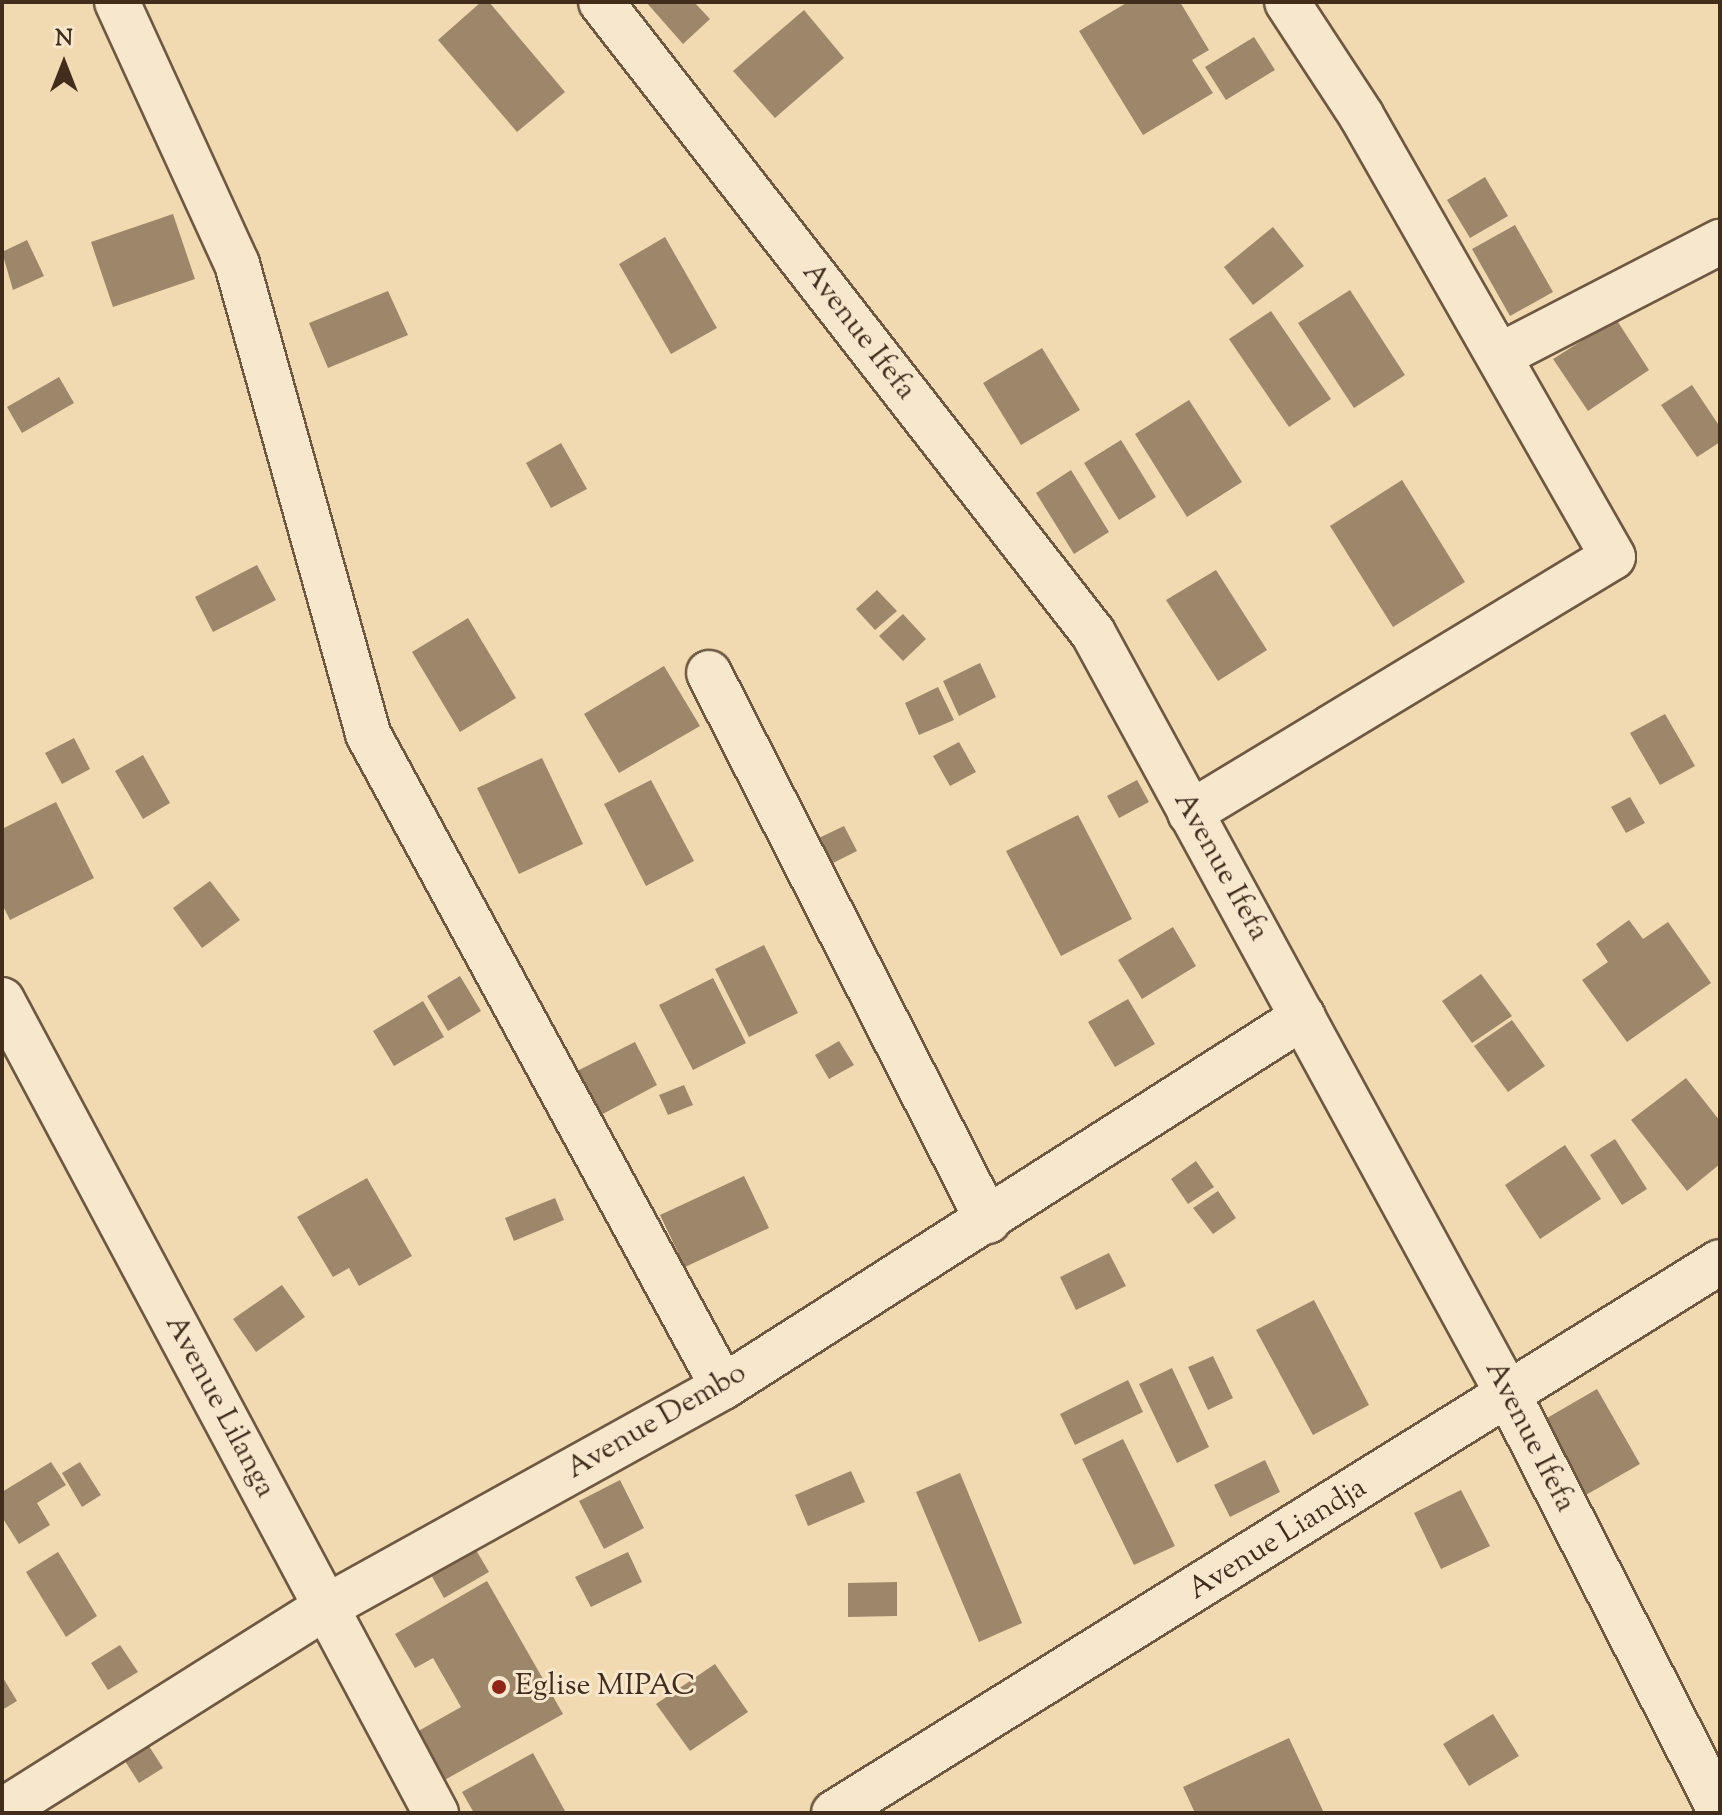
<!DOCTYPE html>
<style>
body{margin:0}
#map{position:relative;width:1722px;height:1815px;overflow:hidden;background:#f1dab2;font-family:"Sorts Mill Goudy",serif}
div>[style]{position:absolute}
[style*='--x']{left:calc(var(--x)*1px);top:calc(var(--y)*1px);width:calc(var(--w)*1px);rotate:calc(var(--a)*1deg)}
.building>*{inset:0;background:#9d876a}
.roads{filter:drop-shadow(2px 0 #6e5842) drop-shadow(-2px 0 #6e5842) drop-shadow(0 2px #6e5842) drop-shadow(0 -2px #6e5842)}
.minor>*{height:44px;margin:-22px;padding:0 22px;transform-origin:22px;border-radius:22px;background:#f6e7cd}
.dots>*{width:22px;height:22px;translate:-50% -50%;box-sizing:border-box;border:4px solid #f6e7cd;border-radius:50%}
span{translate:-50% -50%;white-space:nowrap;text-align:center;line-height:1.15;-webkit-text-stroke:6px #f6e7cd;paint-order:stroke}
.street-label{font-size:30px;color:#422d1d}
.poi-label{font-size:30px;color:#422d1d}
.left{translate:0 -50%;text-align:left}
.frame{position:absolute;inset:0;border:4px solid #422d1d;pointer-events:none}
.north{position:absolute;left:24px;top:24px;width:80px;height:80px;-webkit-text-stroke:6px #f6e7cd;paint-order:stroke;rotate:0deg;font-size:22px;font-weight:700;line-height:32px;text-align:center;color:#422d1d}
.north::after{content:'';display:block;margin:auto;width:28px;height:36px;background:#422d1d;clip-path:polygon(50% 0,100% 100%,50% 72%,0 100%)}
</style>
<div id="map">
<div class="building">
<div style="clip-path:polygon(481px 2px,489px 2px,565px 92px,517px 132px,438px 40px)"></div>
<div style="clip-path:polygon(646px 2px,694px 2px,710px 19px,683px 44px)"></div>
<div style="clip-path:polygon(1128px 2px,1180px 2px,1209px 50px,1192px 60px,1213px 93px,1143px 135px,1079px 31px)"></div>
<div style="clip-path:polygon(804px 10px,844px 58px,775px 118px,733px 71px)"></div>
<div style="clip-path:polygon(1254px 37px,1275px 70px,1226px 100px,1205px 67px)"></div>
<div style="clip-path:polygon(1485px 177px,1508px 216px,1470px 238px,1447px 200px)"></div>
<div style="clip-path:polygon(173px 214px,195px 279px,113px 307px,91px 242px)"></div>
<div style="clip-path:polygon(1515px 225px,1553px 292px,1510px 316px,1472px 249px)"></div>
<div style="clip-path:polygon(1273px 227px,1304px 266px,1253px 305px,1224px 267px)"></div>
<div style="clip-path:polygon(665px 237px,717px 328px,671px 354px,619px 264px)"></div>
<div style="clip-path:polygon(27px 240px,44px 276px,13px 290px,2px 252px)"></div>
<div style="clip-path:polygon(1350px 290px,1405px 375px,1354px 408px,1298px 323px)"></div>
<div style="clip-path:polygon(388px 291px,408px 335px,328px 368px,309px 323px)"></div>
<div style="clip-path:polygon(1271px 311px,1331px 399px,1289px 427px,1229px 339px)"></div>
<div style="clip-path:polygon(1616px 319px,1649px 370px,1588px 411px,1553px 359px)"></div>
<div style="clip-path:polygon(1042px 348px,1080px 410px,1021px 445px,983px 383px)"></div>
<div style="clip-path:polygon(59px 377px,74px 403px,22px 433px,7px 407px)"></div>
<div style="clip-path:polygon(1692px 385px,1720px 427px,1720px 442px,1697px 457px,1661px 405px)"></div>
<div style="clip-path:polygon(1189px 400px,1242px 482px,1187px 517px,1135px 434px)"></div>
<div style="clip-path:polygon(1121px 440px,1156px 497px,1119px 520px,1084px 463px)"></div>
<div style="clip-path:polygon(561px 443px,587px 489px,551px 508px,526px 463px)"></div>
<div style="clip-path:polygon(1071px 470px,1109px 532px,1074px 554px,1036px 493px)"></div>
<div style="clip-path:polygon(1402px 480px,1465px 582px,1393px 627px,1330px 526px)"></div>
<div style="clip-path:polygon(257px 565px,276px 600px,213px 632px,195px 597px)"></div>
<div style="clip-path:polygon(1216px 570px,1267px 650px,1218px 681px,1166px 600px)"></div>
<div style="clip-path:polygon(877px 590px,897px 611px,875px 630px,856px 609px)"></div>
<div style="clip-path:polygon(903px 614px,926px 639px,903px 661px,879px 636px)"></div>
<div style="clip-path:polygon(468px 618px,516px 698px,460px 732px,412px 652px)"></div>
<div style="clip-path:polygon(980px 663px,996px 697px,959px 716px,943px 681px)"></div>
<div style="clip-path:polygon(664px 666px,700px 726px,619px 773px,584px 714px)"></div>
<div style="clip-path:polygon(938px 687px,954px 720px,919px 735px,905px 703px)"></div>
<div style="clip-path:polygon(1665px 714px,1695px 766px,1660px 785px,1630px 733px)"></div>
<div style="clip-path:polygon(74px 738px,90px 769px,62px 784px,45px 753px)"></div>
<div style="clip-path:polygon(959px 742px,976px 772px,950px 786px,933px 756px)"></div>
<div style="clip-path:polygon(143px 755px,170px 803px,143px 819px,115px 771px)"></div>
<div style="clip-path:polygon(542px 758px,583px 844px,519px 874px,477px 788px)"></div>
<div style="clip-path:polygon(651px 780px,694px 861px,646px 886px,604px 804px)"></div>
<div style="clip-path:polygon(1137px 780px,1149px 802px,1119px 818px,1107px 796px)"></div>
<div style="clip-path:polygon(1630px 797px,1645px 823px,1626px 833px,1611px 807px)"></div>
<div style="clip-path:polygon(56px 802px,94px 878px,10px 920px,2px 904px,2px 829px)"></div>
<div style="clip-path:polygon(1078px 815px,1132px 919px,1061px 956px,1006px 851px)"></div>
<div style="clip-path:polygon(844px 826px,857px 851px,817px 871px,804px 845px)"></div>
<div style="clip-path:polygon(210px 881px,240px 920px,202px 948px,173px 908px)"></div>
<div style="clip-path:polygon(1629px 920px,1643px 939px,1668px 922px,1711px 983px,1627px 1042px,1582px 980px,1608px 962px,1596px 944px)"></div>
<div style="clip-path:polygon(1173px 927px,1196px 966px,1142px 999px,1118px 960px)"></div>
<div style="clip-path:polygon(764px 945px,798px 1013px,749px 1037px,715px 969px)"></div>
<div style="clip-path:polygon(1481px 974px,1512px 1016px,1472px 1043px,1442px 1001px)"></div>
<div style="clip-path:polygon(460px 976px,481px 1011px,448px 1031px,427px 996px)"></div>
<div style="clip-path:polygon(713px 978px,746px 1043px,693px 1070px,659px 1005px)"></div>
<div style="clip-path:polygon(1128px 999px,1155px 1044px,1115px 1067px,1088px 1022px)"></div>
<div style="clip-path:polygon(423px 1001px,444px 1037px,394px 1066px,373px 1031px)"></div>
<div style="clip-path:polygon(1512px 1020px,1545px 1066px,1508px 1092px,1474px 1046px)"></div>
<div style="clip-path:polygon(839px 1041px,854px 1065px,829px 1079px,815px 1055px)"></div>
<div style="clip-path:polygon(635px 1042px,657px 1085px,599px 1116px,575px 1072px)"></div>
<div style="clip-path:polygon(1686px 1078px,1720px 1121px,1720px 1164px,1687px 1191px,1631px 1120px)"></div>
<div style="clip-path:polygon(684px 1085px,693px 1105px,668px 1115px,659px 1095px)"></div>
<div style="clip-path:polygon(1615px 1139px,1647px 1189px,1622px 1205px,1590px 1155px)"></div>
<div style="clip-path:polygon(1565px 1145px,1601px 1199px,1540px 1239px,1505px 1185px)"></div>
<div style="clip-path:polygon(1196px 1161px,1214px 1187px,1188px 1204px,1171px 1179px)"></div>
<div style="clip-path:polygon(744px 1176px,769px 1228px,685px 1267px,660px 1215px)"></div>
<div style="clip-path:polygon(367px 1178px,412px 1256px,359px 1286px,349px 1268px,333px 1277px,297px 1217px)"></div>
<div style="clip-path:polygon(1218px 1191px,1236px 1218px,1213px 1234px,1193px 1208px)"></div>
<div style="clip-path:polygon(555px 1198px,564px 1220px,514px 1241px,505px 1218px)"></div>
<div style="clip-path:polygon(1109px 1253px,1126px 1286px,1076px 1310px,1060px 1277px)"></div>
<div style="clip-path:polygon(282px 1285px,305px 1317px,256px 1352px,233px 1319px)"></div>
<div style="clip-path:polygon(1314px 1300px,1369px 1405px,1313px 1435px,1256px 1330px)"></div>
<div style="clip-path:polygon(1213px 1356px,1233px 1398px,1208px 1410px,1188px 1367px)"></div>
<div style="clip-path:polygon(1172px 1368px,1209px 1447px,1177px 1463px,1139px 1384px)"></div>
<div style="clip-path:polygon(1128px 1380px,1143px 1412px,1075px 1445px,1060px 1414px)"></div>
<div style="clip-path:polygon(1597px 1389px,1640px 1464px,1579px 1499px,1535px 1425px)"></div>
<div style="clip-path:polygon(1123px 1439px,1175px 1546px,1134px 1565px,1082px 1459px)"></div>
<div style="clip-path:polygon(1265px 1460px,1280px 1492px,1230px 1517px,1214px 1485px)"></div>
<div style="clip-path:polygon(51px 1462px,66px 1485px,37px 1503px,50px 1525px,19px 1544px,2px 1517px,2px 1492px)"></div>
<div style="clip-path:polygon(80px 1462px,101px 1495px,82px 1507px,62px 1473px)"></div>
<div style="clip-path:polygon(851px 1471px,865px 1502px,808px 1526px,795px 1495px)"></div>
<div style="clip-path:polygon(960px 1473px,1022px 1623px,979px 1642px,916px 1492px)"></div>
<div style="clip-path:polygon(620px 1480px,644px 1528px,604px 1549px,579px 1501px)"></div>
<div style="clip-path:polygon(1461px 1490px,1490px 1546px,1441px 1569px,1414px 1513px)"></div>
<div style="clip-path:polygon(470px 1540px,489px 1572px,444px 1598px,426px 1566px)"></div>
<div style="clip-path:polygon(58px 1552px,97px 1616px,66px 1637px,26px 1572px)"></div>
<div style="clip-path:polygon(628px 1552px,642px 1582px,591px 1607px,575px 1577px)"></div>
<div style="clip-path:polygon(487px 1581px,563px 1714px,441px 1782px,413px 1734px,461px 1707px,433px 1658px,415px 1668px,395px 1634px)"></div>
<div style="clip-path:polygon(897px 1582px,897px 1616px,848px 1617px,848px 1583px)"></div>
<div style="clip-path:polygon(120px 1645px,138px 1672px,108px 1690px,91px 1663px)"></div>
<div style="clip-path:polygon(715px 1664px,748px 1712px,690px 1751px,656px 1704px)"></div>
<div style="clip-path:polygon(2px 1676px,17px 1701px,2px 1710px)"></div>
<div style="clip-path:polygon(1493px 1714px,1519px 1756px,1469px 1786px,1443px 1744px)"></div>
<div style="clip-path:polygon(1289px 1738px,1324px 1813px,1195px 1813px,1183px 1787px)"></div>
<div style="clip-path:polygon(147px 1743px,163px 1768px,139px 1783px,123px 1758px)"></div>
<div style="clip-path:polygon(533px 1753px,565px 1811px,474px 1813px,462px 1792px)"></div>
</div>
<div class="roads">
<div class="minor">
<div style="--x:117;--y:2;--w:288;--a:65.4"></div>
<div style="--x:237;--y:264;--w:488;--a:74.4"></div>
<div style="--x:368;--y:734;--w:743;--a:61.47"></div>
<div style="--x:601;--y:2;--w:800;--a:52.06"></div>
<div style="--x:1093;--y:633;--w:871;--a:61.41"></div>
<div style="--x:1510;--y:1398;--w:462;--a:63"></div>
<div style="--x:1499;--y:356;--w:249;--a:-27.3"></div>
<div style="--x:709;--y:673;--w:615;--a:63.02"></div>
<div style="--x:1190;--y:813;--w:494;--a:-31.2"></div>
<div style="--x:1613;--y:557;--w:509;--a:-119.69"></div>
<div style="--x:1361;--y:115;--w:135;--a:-123.2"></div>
<div style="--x:2;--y:1000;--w:922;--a:61.91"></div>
<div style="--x:2;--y:1811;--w:383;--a:-32.2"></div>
<div style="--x:326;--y:1607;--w:454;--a:-29"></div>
<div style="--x:723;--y:1387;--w:688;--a:-32.54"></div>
<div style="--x:834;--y:1813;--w:1043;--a:-31.88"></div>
</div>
</div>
<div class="dots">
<div style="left:499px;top:1687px;background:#8f2418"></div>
</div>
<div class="street-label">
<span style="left:858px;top:332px;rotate:52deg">Avenue Ifefa</span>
<span style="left:1220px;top:867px;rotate:61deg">Avenue Ifefa</span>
<span style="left:219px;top:1407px;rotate:62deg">Avenue Lilanga</span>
<span style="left:657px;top:1422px;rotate:-30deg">Avenue Dembo</span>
<span style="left:1529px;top:1437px;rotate:63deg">Avenue Ifefa</span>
<span style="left:1278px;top:1540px;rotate:-32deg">Avenue Liandja</span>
</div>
<div class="poi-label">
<span class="left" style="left:515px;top:1687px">Eglise MIPAC</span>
</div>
<div class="frame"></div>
<div class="north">N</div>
</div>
